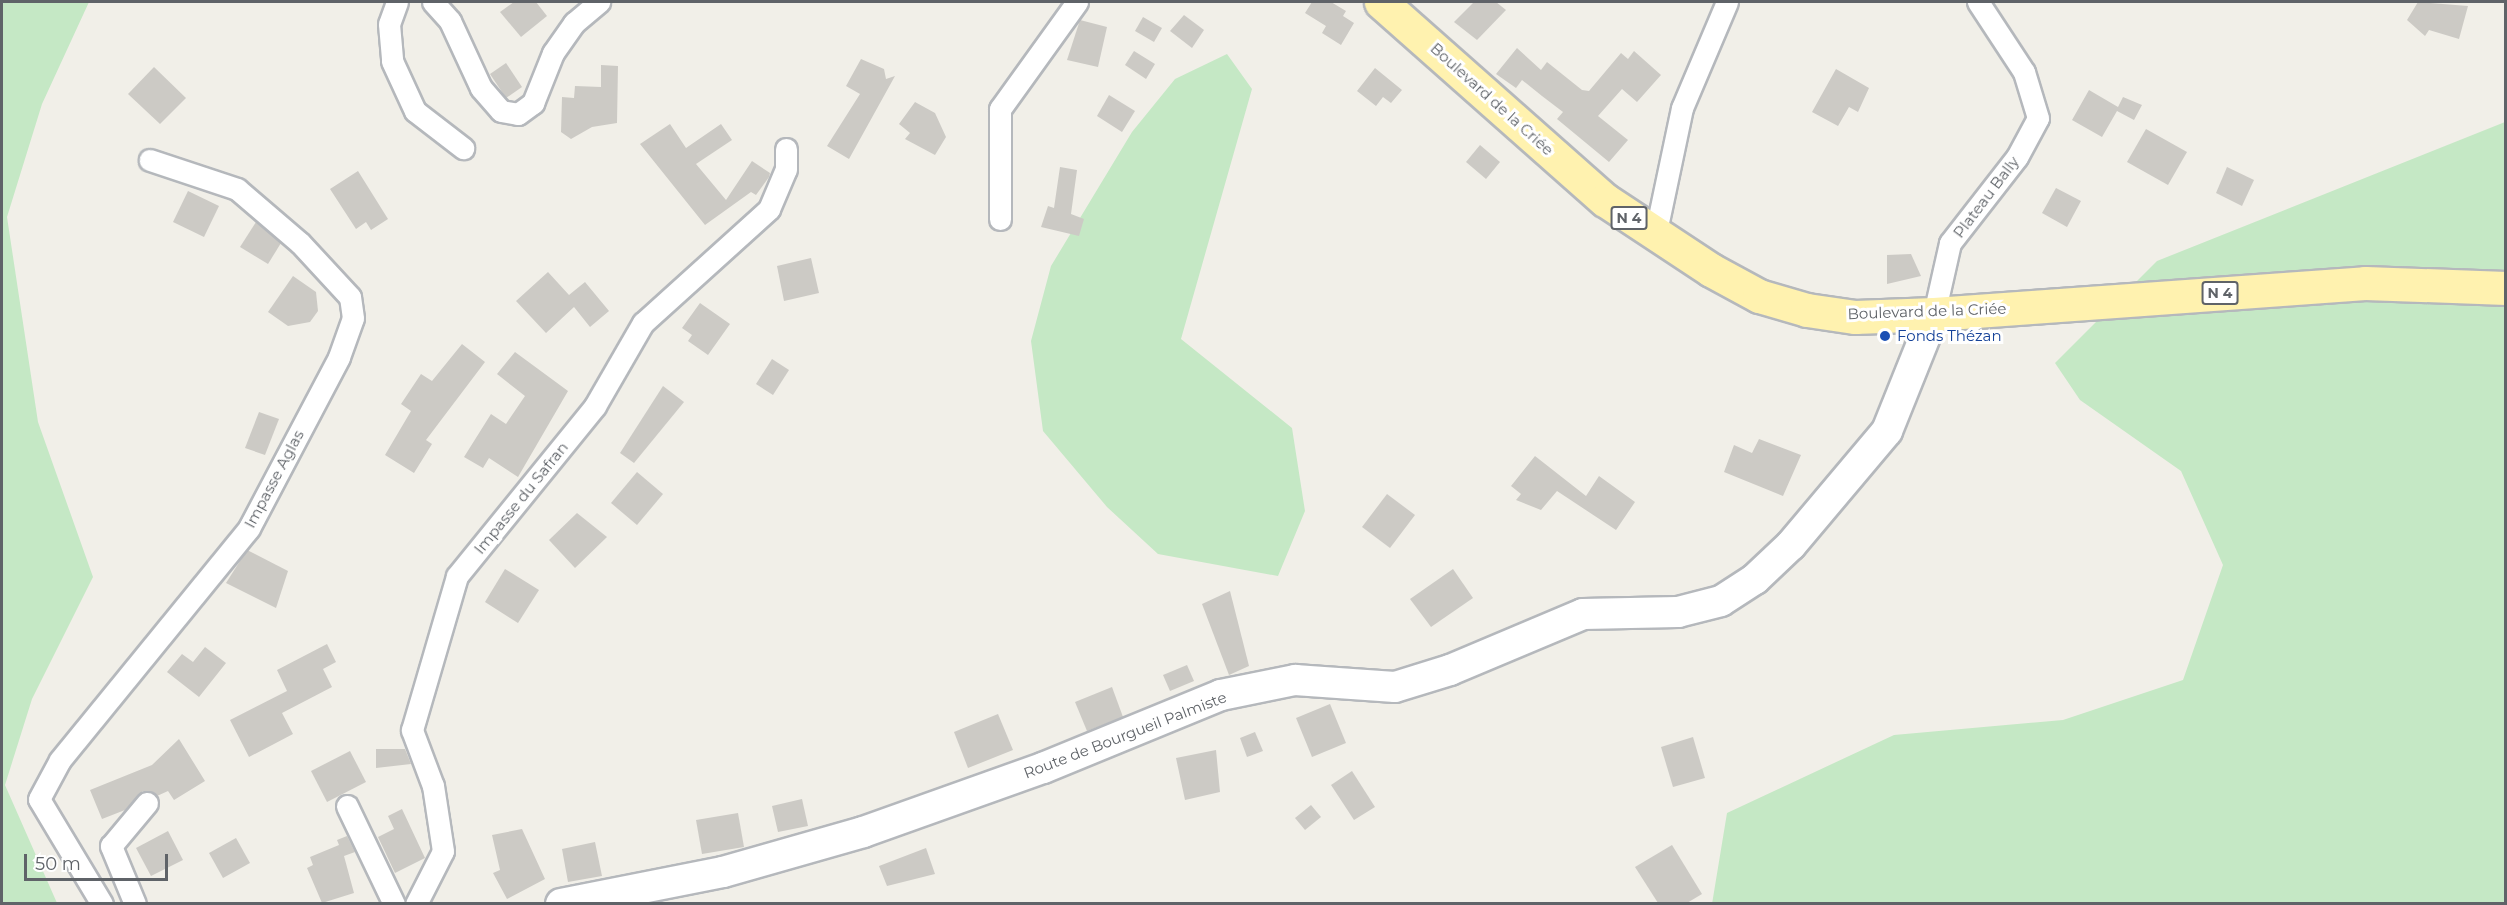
<!DOCTYPE html>
<meta charset="utf-8">
<style>
body{margin:0}
#map{position:relative;width:2507px;height:905px;overflow:hidden;background:#f1efe8;font-family:Montserrat,sans-serif}
div>[style]{position:absolute}
[style*='--x']{left:calc(var(--x)*1px);top:calc(var(--y)*1px);width:calc(var(--w)*1px);rotate:calc(var(--a)*1deg)}
.green>*{inset:0;background:#c5e8c5}
.building>*{inset:0;background:#cccac5}
.roads{filter:drop-shadow(2px 0 #b5b8bc) drop-shadow(-2px 0 #b5b8bc) drop-shadow(0 2px #b5b8bc) drop-shadow(0 -2px #b5b8bc)}
.street>*{height:21px;margin:-10.5px;padding:0 10.5px;transform-origin:10.5px;border-radius:10.5px;background:#fff}
.secondary>*{height:30px;margin:-15px;padding:0 15px;transform-origin:15px;border-radius:15px;background:#fff}
.primary>*{height:33px;margin:-16.5px;padding:0 16.5px;transform-origin:16.5px;border-radius:16.5px;background:#fff2af}
.dots>*{width:16px;height:16px;translate:-50% -50%;box-sizing:border-box;border:3px solid #fff;border-radius:50%}
span{translate:-50% -50%;white-space:nowrap;text-align:center;line-height:1.15;-webkit-text-stroke:6px #fff;paint-order:stroke}
.shield-label span{padding:2px 4px;background:#fff;border:2px solid;border-radius:4px;-webkit-text-stroke-width:0}
.shield-label{font-size:14px;color:#5f6368;font-weight:700}
.street-label{font-size:15px;color:#5f6368}
.transit-label{font-size:15px;color:#164399}
.left{translate:0 -50%;text-align:left}
.frame{position:absolute;inset:0;border:3px solid #5f6368;pointer-events:none}
.scale{position:absolute;left:24px;top:854px;width:144px;height:27px;box-sizing:border-box;border:3px solid #5f6368;border-top:0;padding-left:8px;font-size:18px;line-height:21px;white-space:nowrap;color:#5f6368;-webkit-text-stroke:4px #fff;paint-order:stroke}
</style>
<div id="map">
<div class="green">
<div style="clip-path:polygon(2px 2px,89px 2px,42px 104px,7px 217px,38px 422px,93px 577px,32px 699px,5px 785px,57px 903px,2px 903px)"></div>
<div style="clip-path:polygon(1227px 54px,1252px 89px,1181px 339px,1292px 428px,1305px 511px,1278px 576px,1158px 554px,1107px 507px,1043px 431px,1031px 341px,1051px 266px,1132px 132px,1175px 79px)"></div>
<div style="clip-path:polygon(2505px 122px,2505px 903px,1712px 904px,1727px 813px,1894px 735px,2063px 720px,2183px 680px,2223px 565px,2181px 471px,2080px 400px,2055px 363px,2157px 261px)"></div>
</div>
<div class="building">
<div style="clip-path:polygon(514px 2px,536px 2px,547px 16px,521px 37px,500px 12px)"></div>
<div style="clip-path:polygon(1312px 2px,1331px 2px,1346px 11px,1343px 16px,1354px 23px,1341px 45px,1322px 33px,1326px 26px,1305px 13px)"></div>
<div style="clip-path:polygon(1474px 2px,1496px 2px,1506px 10px,1477px 40px,1454px 22px)"></div>
<div style="clip-path:polygon(2418px 2px,2468px 6px,2459px 39px,2429px 30px,2425px 36px,2407px 20px)"></div>
<div style="clip-path:polygon(1184px 15px,1204px 30px,1192px 48px,1170px 31px)"></div>
<div style="clip-path:polygon(1143px 17px,1162px 28px,1154px 42px,1135px 31px)"></div>
<div style="clip-path:polygon(1080px 20px,1107px 27px,1098px 67px,1067px 60px)"></div>
<div style="clip-path:polygon(1517px 48px,1541px 70px,1547px 62px,1582px 90px,1589px 91px,1621px 53px,1628px 59px,1634px 51px,1661px 75px,1637px 102px,1622px 89px,1598px 116px,1628px 140px,1609px 162px,1557px 119px,1563px 112px,1542px 96px,1522px 80px,1516px 88px,1496px 74px)"></div>
<div style="clip-path:polygon(1134px 51px,1155px 64px,1146px 79px,1125px 65px)"></div>
<div style="clip-path:polygon(861px 59px,884px 69px,886px 79px,895px 76px,849px 159px,827px 146px,860px 94px,846px 86px)"></div>
<div style="clip-path:polygon(506px 63px,522px 87px,506px 98px,490px 74px)"></div>
<div style="clip-path:polygon(601px 65px,618px 66px,617px 123px,592px 127px,571px 139px,561px 132px,562px 97px,574px 98px,575px 86px,601px 87px)"></div>
<div style="clip-path:polygon(154px 67px,186px 98px,160px 124px,128px 94px)"></div>
<div style="clip-path:polygon(1375px 68px,1402px 90px,1391px 103px,1383px 97px,1376px 106px,1357px 91px)"></div>
<div style="clip-path:polygon(1836px 69px,1869px 88px,1858px 112px,1849px 107px,1838px 126px,1812px 112px)"></div>
<div style="clip-path:polygon(2089px 90px,2118px 107px,2123px 97px,2142px 105px,2134px 120px,2117px 111px,2102px 137px,2072px 120px)"></div>
<div style="clip-path:polygon(1109px 95px,1135px 111px,1122px 132px,1097px 116px)"></div>
<div style="clip-path:polygon(915px 102px,935px 113px,946px 137px,935px 155px,905px 139px,910px 133px,899px 124px)"></div>
<div style="clip-path:polygon(670px 124px,686px 148px,721px 124px,732px 140px,696px 164px,726px 200px,752px 161px,770px 173px,769px 177px,756px 195px,751px 192px,705px 225px,640px 144px)"></div>
<div style="clip-path:polygon(2146px 129px,2187px 152px,2168px 185px,2127px 162px)"></div>
<div style="clip-path:polygon(1480px 145px,1500px 162px,1486px 179px,1466px 162px)"></div>
<div style="clip-path:polygon(1060px 167px,1077px 170px,1071px 214px,1084px 219px,1079px 236px,1041px 227px,1048px 206px,1054px 208px)"></div>
<div style="clip-path:polygon(2227px 167px,2254px 180px,2242px 206px,2216px 193px)"></div>
<div style="clip-path:polygon(358px 171px,388px 219px,371px 230px,366px 222px,356px 229px,330px 189px)"></div>
<div style="clip-path:polygon(2056px 188px,2081px 201px,2067px 227px,2042px 213px)"></div>
<div style="clip-path:polygon(188px 191px,219px 206px,204px 237px,173px 222px)"></div>
<div style="clip-path:polygon(256px 222px,281px 243px,268px 264px,240px 247px)"></div>
<div style="clip-path:polygon(1911px 254px,1921px 276px,1887px 284px,1887px 255px)"></div>
<div style="clip-path:polygon(811px 258px,819px 293px,784px 301px,777px 266px)"></div>
<div style="clip-path:polygon(548px 272px,569px 295px,585px 282px,609px 311px,590px 327px,574px 307px,546px 333px,516px 301px)"></div>
<div style="clip-path:polygon(293px 276px,316px 292px,318px 311px,310px 322px,288px 326px,268px 312px)"></div>
<div style="clip-path:polygon(700px 303px,730px 324px,708px 355px,688px 341px,692px 335px,682px 328px)"></div>
<div style="clip-path:polygon(462px 344px,485px 362px,426px 440px,432px 444px,414px 473px,385px 455px,411px 411px,401px 404px,421px 374px,432px 381px)"></div>
<div style="clip-path:polygon(515px 352px,568px 391px,518px 477px,489px 458px,483px 468px,464px 457px,491px 414px,506px 424px,525px 396px,497px 374px)"></div>
<div style="clip-path:polygon(772px 359px,789px 370px,773px 395px,756px 384px)"></div>
<div style="clip-path:polygon(663px 386px,684px 402px,634px 463px,620px 453px)"></div>
<div style="clip-path:polygon(259px 412px,279px 419px,265px 455px,245px 448px)"></div>
<div style="clip-path:polygon(1759px 439px,1801px 455px,1783px 496px,1724px 472px,1734px 445px,1752px 453px)"></div>
<div style="clip-path:polygon(1535px 456px,1586px 496px,1599px 476px,1635px 502px,1616px 530px,1557px 491px,1541px 510px,1516px 500px,1521px 494px,1511px 486px)"></div>
<div style="clip-path:polygon(637px 472px,663px 494px,637px 525px,611px 503px)"></div>
<div style="clip-path:polygon(1387px 494px,1415px 515px,1390px 548px,1362px 527px)"></div>
<div style="clip-path:polygon(577px 513px,607px 537px,575px 568px,549px 540px)"></div>
<div style="clip-path:polygon(247px 550px,288px 571px,276px 608px,226px 583px)"></div>
<div style="clip-path:polygon(505px 569px,539px 590px,518px 623px,485px 602px)"></div>
<div style="clip-path:polygon(1453px 569px,1473px 598px,1431px 627px,1410px 599px)"></div>
<div style="clip-path:polygon(1230px 591px,1249px 666px,1229px 675px,1202px 604px)"></div>
<div style="clip-path:polygon(327px 644px,336px 662px,323px 669px,332px 687px,282px 713px,293px 734px,249px 757px,230px 720px,287px 691px,277px 670px)"></div>
<div style="clip-path:polygon(205px 647px,226px 663px,199px 697px,167px 672px,182px 654px,193px 662px)"></div>
<div style="clip-path:polygon(1187px 665px,1194px 681px,1170px 691px,1163px 675px)"></div>
<div style="clip-path:polygon(1112px 687px,1123px 717px,1087px 731px,1075px 702px)"></div>
<div style="clip-path:polygon(1330px 704px,1346px 743px,1312px 757px,1296px 718px)"></div>
<div style="clip-path:polygon(998px 714px,1013px 750px,968px 768px,954px 732px)"></div>
<div style="clip-path:polygon(1255px 732px,1263px 751px,1247px 757px,1240px 738px)"></div>
<div style="clip-path:polygon(1693px 737px,1705px 778px,1673px 787px,1661px 747px)"></div>
<div style="clip-path:polygon(179px 739px,205px 781px,174px 800px,168px 791px,157px 796px,143px 791px,125px 810px,102px 819px,90px 790px,152px 765px)"></div>
<div style="clip-path:polygon(376px 749px,405px 749px,411px 764px,376px 768px)"></div>
<div style="clip-path:polygon(1216px 750px,1220px 792px,1185px 800px,1176px 758px)"></div>
<div style="clip-path:polygon(350px 751px,366px 782px,327px 802px,311px 771px)"></div>
<div style="clip-path:polygon(1352px 771px,1375px 807px,1354px 820px,1331px 785px)"></div>
<div style="clip-path:polygon(802px 799px,808px 826px,778px 832px,772px 806px)"></div>
<div style="clip-path:polygon(1311px 805px,1321px 817px,1305px 830px,1295px 818px)"></div>
<div style="clip-path:polygon(402px 809px,425px 858px,395px 873px,378px 837px,394px 829px,388px 816px)"></div>
<div style="clip-path:polygon(738px 813px,744px 847px,702px 854px,696px 820px)"></div>
<div style="clip-path:polygon(522px 829px,545px 879px,507px 899px,493px 873px,500px 870px,492px 835px)"></div>
<div style="clip-path:polygon(168px 831px,183px 860px,151px 876px,136px 848px)"></div>
<div style="clip-path:polygon(347px 836px,355px 852px,344px 856px,354px 893px,322px 903px,307px 868px,313px 865px,310px 857px,339px 845px,337px 840px)"></div>
<div style="clip-path:polygon(236px 838px,250px 863px,223px 878px,209px 853px)"></div>
<div style="clip-path:polygon(595px 842px,602px 876px,568px 882px,562px 849px)"></div>
<div style="clip-path:polygon(1672px 845px,1702px 894px,1687px 903px,1658px 903px,1635px 867px)"></div>
<div style="clip-path:polygon(926px 848px,935px 874px,887px 886px,879px 866px)"></div>
</div>
<div class="roads">
<div class="street">
<div style="--x:397;--y:2;--w:23;--a:110"></div>
<div style="--x:389;--y:24;--w:37;--a:85"></div>
<div style="--x:392;--y:61;--w:55;--a:65.3"></div>
<div style="--x:415;--y:111;--w:61;--a:37.6"></div>
<div style="--x:433;--y:2;--w:25;--a:48"></div>
<div style="--x:450;--y:21;--w:74;--a:65.2"></div>
<div style="--x:481;--y:88;--w:30;--a:49"></div>
<div style="--x:501;--y:111;--w:17;--a:10"></div>
<div style="--x:518;--y:114;--w:19;--a:-36"></div>
<div style="--x:533;--y:103;--w:54;--a:-68.2"></div>
<div style="--x:553;--y:53;--w:37;--a:-55"></div>
<div style="--x:574;--y:23;--w:33;--a:-40"></div>
<div style="--x:1000;--y:219;--w:110;--a:-90"></div>
<div style="--x:1000;--y:109;--w:132;--a:-54.3"></div>
<div style="--x:1655;--y:236;--w:131;--a:-78.1"></div>
<div style="--x:1682;--y:108;--w:115;--a:-67"></div>
<div style="--x:1934;--y:314;--w:73;--a:-77.3"></div>
<div style="--x:1950;--y:243;--w:109;--a:-52.1"></div>
<div style="--x:2017;--y:157;--w:44;--a:-61.7"></div>
<div style="--x:2038;--y:118;--w:48;--a:-106.9"></div>
<div style="--x:2024;--y:72;--w:84;--a:-123.3"></div>
<div style="--x:347;--y:806;--w:109;--a:64.4"></div>
<div style="--x:102;--y:904;--w:122;--a:-121"></div>
<div style="--x:39;--y:799;--w:44;--a:-61.7"></div>
<div style="--x:60;--y:760;--w:299;--a:-50.8"></div>
<div style="--x:249;--y:528;--w:193;--a:-62.2"></div>
<div style="--x:339;--y:357;--w:41;--a:-70.3"></div>
<div style="--x:353;--y:318;--w:21;--a:-98"></div>
<div style="--x:350;--y:297;--w:74;--a:-132.8"></div>
<div style="--x:300;--y:243;--w:83;--a:-139.4"></div>
<div style="--x:237;--y:189;--w:92;--a:-161.6"></div>
<div style="--x:135;--y:904;--w:63;--a:-112.5"></div>
<div style="--x:111;--y:846;--w:56;--a:-50.1"></div>
<div style="--x:416;--y:904;--w:59;--a:-63"></div>
<div style="--x:443;--y:851;--w:66;--a:-98.7"></div>
<div style="--x:433;--y:786;--w:60;--a:-110.6"></div>
<div style="--x:412;--y:730;--w:160;--a:-73.7"></div>
<div style="--x:457;--y:576;--w:219;--a:-50.9"></div>
<div style="--x:595;--y:406;--w:96;--a:-60"></div>
<div style="--x:643;--y:323;--w:170;--a:-42.1"></div>
<div style="--x:769;--y:209;--w:43;--a:-67"></div>
<div style="--x:786;--y:169;--w:20;--a:-90"></div>
</div>
<div class="secondary">
<div style="--x:561;--y:904;--w:165;--a:-11.2"></div>
<div style="--x:723;--y:872;--w:146;--a:-15.9"></div>
<div style="--x:863;--y:832;--w:191;--a:-19.6"></div>
<div style="--x:1043;--y:768;--w:192;--a:-22.3"></div>
<div style="--x:1221;--y:695;--w:76;--a:-11.5"></div>
<div style="--x:1295;--y:680;--w:100;--a:4"></div>
<div style="--x:1395;--y:687;--w:58;--a:-17.2"></div>
<div style="--x:1450;--y:670;--w:144;--a:-22.8"></div>
<div style="--x:1583;--y:614;--w:95;--a:-1.2"></div>
<div style="--x:1678;--y:612;--w:44;--a:-14.3"></div>
<div style="--x:1721;--y:601;--w:40;--a:-32.9"></div>
<div style="--x:1755;--y:579;--w:50;--a:-43.4"></div>
<div style="--x:1791;--y:545;--w:149;--a:-49.9"></div>
<div style="--x:1887;--y:431;--w:126;--a:-68.1"></div>
</div>
<div class="primary">
<div style="--x:1381;--y:2;--w:299;--a:41.5"></div>
<div style="--x:1605;--y:200;--w:127;--a:33.4"></div>
<div style="--x:1711;--y:270;--w:55;--a:28.4"></div>
<div style="--x:1759;--y:296;--w:50;--a:16.3"></div>
<div style="--x:1807;--y:310;--w:49;--a:8.3"></div>
<div style="--x:1855;--y:317;--w:79;--a:-2.2"></div>
<div style="--x:1934;--y:314;--w:432;--a:-4.1"></div>
<div style="--x:2365;--y:283;--w:141;--a:2"></div>
</div>
</div>
<div class="dots">
<div style="left:1885px;top:336px;background:#1a4fb4"></div>
</div>
<div class="shield-label">
<span style="left:1629px;top:218px">N 4</span>
<span style="left:2220px;top:293px">N 4</span>
</div>
<div class="street-label">
<span style="left:1492px;top:99px;rotate:42deg">Boulevard de la Criée</span>
<span style="left:1986px;top:197px;rotate:-53deg">Plateau Bally</span>
<span style="left:1927px;top:311px;rotate:-2deg">Boulevard de la Criée</span>
<span style="left:274px;top:479px;rotate:-62deg">Impasse Aglas</span>
<span style="left:521px;top:498px;rotate:-51deg">Impasse du Safran</span>
<span style="left:1125px;top:735px;rotate:-21deg">Route de Bourgueil Palmiste</span>
</div>
<div class="transit-label">
<span class="left" style="left:1897px;top:336px">Fonds Thézan</span>
</div>
<div class="frame"></div>
<div class="scale">50 m</div>
</div>
